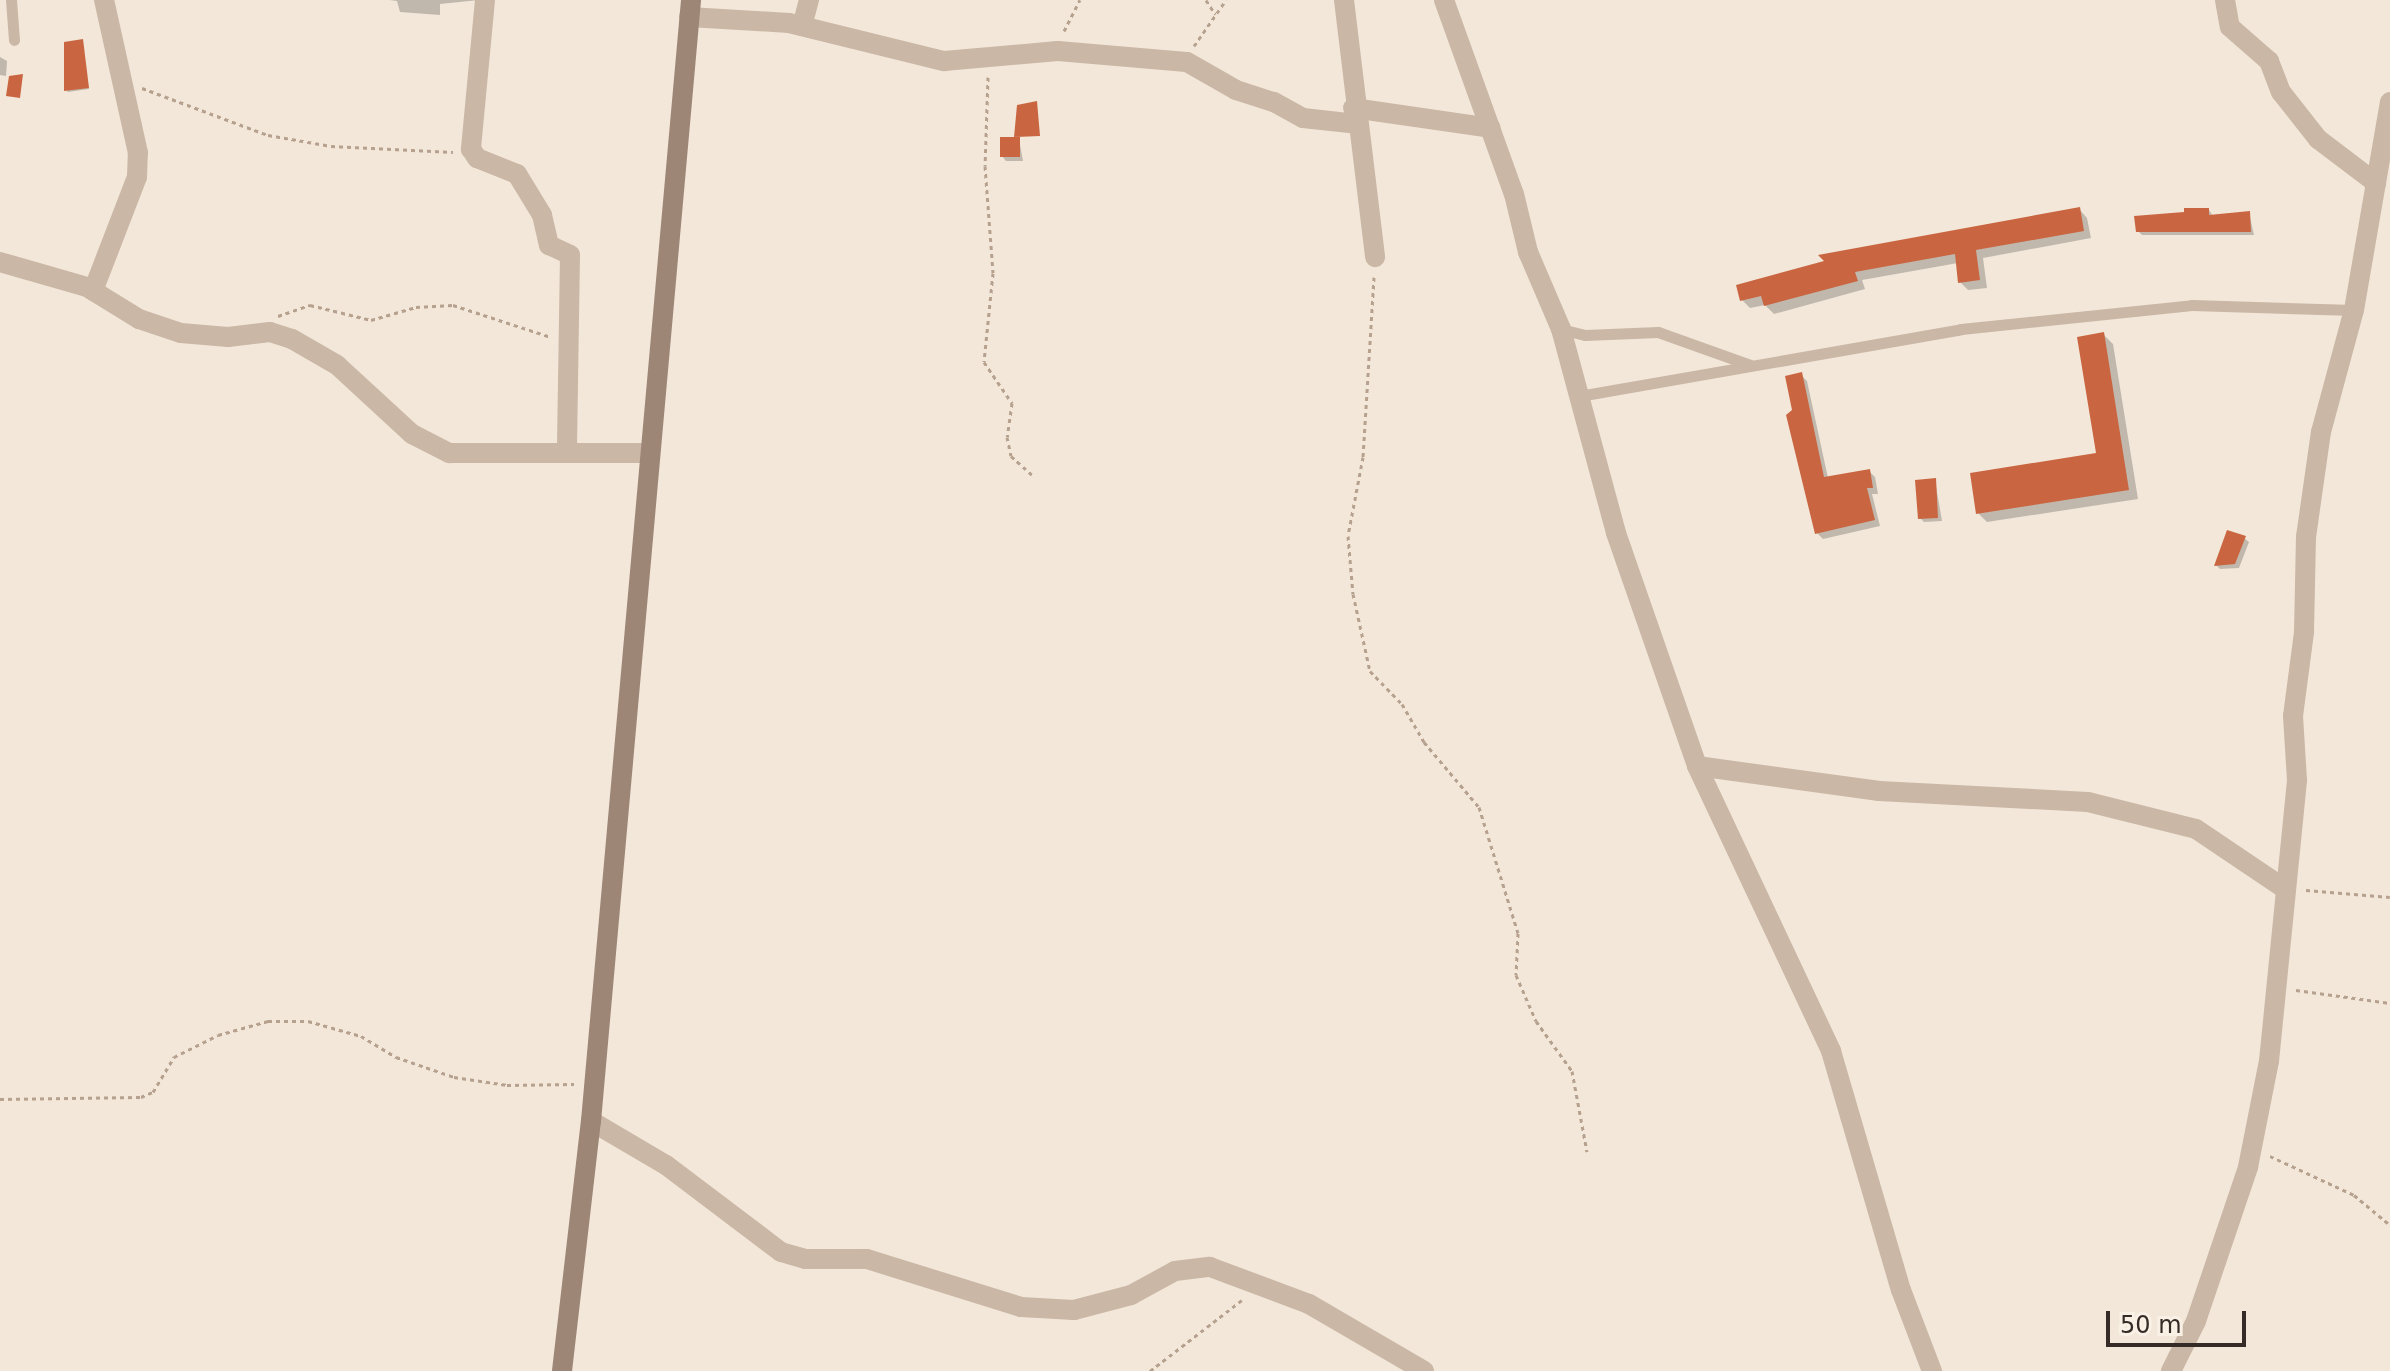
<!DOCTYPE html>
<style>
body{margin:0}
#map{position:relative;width:2390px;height:1371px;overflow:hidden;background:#f2e7d9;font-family:"DejaVu Sans",sans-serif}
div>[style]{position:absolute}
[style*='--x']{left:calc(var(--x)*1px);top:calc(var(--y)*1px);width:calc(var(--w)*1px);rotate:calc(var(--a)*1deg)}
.shadow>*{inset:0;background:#0003}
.building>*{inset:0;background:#c96641}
.path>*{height:3px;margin-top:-1.5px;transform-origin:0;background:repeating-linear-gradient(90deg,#b6a18f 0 4px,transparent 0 8px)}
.lane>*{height:11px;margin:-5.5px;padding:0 5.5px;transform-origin:5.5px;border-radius:5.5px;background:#cab7a5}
.street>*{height:20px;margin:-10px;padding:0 10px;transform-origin:10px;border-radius:10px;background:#cab7a5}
.secondary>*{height:20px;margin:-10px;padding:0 10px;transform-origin:10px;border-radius:10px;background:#9e8677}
span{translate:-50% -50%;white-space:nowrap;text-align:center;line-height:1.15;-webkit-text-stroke:7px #faf1e6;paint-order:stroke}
.scale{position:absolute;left:2106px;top:1311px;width:140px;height:36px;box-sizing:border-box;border:4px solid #362c27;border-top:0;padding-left:10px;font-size:24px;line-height:28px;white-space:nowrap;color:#362c27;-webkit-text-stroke:6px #faf1e6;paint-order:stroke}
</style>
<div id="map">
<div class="shadow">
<div style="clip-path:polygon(479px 0,440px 4px,440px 15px,400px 12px,397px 1px,389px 0)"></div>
<div style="clip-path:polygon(82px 41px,89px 89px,68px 92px,66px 90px)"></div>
<div style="clip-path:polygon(0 57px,7px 61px,6px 76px,0 75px)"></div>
<div style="clip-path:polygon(1019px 139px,1023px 161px,1006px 161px,1002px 156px)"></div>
<div style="clip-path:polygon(2079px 209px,2087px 218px,2091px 238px,1983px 258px,1987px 288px,1968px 290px,1960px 282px,1958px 263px,1862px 280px,1865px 289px,1774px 314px,1765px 305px,1750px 308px,1742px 300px)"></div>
<div style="clip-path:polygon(2209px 210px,2213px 216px,2249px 213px,2254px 235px,2142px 235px,2138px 231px)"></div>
<div style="clip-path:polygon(2103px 334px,2113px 344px,2138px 499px,1987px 522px,1978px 513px,2098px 455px)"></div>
<div style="clip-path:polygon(1801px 375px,1807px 381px,1828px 478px,1869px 471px,1875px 477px,1878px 494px,1872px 494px,1880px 526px,1823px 539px,1817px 533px,1794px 411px)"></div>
<div style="clip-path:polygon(1935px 480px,1942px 521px,1924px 522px,1920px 518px)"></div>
<div style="clip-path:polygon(2244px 538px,2249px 542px,2239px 568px,2220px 569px,2216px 565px)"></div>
</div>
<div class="building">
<div style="clip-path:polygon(83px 39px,89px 88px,64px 91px,64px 42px)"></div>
<div style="clip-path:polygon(23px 74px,20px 98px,6px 96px,9px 76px)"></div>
<div style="clip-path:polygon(1037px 101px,1040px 136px,1014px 137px,1017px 105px)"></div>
<div style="clip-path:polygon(1000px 137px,1020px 137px,1020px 157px,1000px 157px)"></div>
<div style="clip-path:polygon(2080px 207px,2084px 231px,1976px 250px,1980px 280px,1958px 283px,1955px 254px,1855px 272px,1858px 281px,1764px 306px,1761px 296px,1740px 301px,1736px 285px,1824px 261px,1818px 255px)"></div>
<div style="clip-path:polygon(2184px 208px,2209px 208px,2209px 215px,2250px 211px,2251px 232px,2136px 232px,2134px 216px,2184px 212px)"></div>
<div style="clip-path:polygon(2104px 332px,2129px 490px,1976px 514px,1970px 473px,2096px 453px,2077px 337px)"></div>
<div style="clip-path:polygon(1802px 372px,1824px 477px,1870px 469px,1873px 488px,1867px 488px,1875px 520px,1815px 534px,1786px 415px,1792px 410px,1785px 376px)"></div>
<div style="clip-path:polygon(1936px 478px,1938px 518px,1918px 519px,1915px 480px)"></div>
<div style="clip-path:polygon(2227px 530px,2246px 536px,2235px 564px,2214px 566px)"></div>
</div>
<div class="path">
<div style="--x:1206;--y:0;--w:17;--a:57"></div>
<div style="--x:1064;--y:31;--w:35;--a:-63"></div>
<div style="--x:1194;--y:46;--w:56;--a:-55.2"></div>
<div style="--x:988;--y:77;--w:89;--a:91.9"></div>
<div style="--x:985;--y:166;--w:107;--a:85.7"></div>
<div style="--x:993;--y:273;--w:89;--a:95.8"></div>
<div style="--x:984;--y:362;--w:50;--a:55.7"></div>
<div style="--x:1012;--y:403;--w:34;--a:98"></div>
<div style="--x:1007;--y:437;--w:19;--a:78"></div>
<div style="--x:1011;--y:456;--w:28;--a:42"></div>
<div style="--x:142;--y:88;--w:134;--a:20.5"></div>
<div style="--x:268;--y:135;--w:64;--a:9.9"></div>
<div style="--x:331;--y:146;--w:122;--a:2.8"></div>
<div style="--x:1374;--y:277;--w:180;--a:93.5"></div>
<div style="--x:1363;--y:457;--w:80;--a:100.8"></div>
<div style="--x:1348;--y:536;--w:58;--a:85.1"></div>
<div style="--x:1353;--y:594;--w:79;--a:77.6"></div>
<div style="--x:1370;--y:671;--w:46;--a:45.9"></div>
<div style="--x:1402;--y:704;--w:44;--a:59.9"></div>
<div style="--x:1424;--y:742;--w:85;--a:49.8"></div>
<div style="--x:1479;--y:807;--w:132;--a:72.8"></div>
<div style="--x:1518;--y:933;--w:42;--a:92.7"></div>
<div style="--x:1516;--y:975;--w:50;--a:66.5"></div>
<div style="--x:1536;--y:1021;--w:62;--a:54.2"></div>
<div style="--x:1572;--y:1071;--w:82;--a:79.5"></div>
<div style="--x:278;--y:316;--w:34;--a:-19"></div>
<div style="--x:310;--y:305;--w:63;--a:13.8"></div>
<div style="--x:371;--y:320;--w:47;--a:-16.1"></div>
<div style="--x:416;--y:307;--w:37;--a:-3"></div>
<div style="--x:453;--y:305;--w:103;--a:18.1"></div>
<div style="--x:2306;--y:890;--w:84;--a:4.8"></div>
<div style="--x:2296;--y:990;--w:95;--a:7.9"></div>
<div style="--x:0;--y:1099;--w:141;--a:-0.8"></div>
<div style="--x:141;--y:1097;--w:13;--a:-23"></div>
<div style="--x:153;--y:1092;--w:41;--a:-59"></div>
<div style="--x:174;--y:1057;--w:49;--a:-26.6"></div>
<div style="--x:218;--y:1035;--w:52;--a:-15.6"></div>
<div style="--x:268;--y:1021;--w:40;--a:0"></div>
<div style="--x:308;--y:1021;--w:55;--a:15.8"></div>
<div style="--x:361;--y:1036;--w:41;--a:31"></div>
<div style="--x:396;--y:1057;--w:61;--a:19"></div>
<div style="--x:454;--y:1077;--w:54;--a:8.6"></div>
<div style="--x:507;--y:1085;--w:67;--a:-0.9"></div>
<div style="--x:2270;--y:1156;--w:93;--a:24.9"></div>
<div style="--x:2354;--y:1195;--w:47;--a:39.8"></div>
<div style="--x:1150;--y:1371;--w:116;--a:-37.7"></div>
</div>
<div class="lane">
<div style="--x:11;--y:0;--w:40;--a:85.7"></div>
<div style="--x:1561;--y:329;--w:25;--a:14"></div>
<div style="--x:1585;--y:335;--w:73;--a:-2.4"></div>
<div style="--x:1658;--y:332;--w:98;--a:19.7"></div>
<div style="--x:1579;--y:396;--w:388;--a:-9.9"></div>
<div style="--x:1961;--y:329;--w:232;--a:-5.9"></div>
<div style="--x:2192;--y:305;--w:162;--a:1.8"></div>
</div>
<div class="street">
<div style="--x:485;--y:0;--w:150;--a:95.4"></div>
<div style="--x:471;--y:149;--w:11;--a:56"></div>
<div style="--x:477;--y:158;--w:43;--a:21.8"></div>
<div style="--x:517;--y:174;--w:48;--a:58.6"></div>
<div style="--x:542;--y:215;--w:31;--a:77"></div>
<div style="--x:549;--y:245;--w:23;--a:25"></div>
<div style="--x:570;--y:255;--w:198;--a:90.9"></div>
<div style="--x:1344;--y:0;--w:259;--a:83.1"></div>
<div style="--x:1444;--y:0;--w:206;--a:70.2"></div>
<div style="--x:1514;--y:194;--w:60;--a:76.4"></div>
<div style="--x:1528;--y:252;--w:84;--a:66.8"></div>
<div style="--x:1561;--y:329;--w:211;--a:74.9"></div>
<div style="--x:1616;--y:533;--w:247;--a:70.8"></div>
<div style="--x:1697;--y:766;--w:315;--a:64.8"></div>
<div style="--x:1831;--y:1051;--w:249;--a:73.7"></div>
<div style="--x:1901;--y:1290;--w:87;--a:69.1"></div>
<div style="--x:2225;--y:0;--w:27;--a:80"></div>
<div style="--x:2230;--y:27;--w:52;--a:41.1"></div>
<div style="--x:2269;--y:61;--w:33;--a:69"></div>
<div style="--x:2281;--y:92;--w:60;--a:51.8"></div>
<div style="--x:2318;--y:139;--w:73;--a:37.2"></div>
<div style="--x:689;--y:17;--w:100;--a:3.4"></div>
<div style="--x:789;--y:23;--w:160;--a:13.8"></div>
<div style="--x:944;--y:61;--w:114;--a:-5"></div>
<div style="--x:1058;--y:51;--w:129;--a:4.9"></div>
<div style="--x:1187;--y:62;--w:56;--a:29.7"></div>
<div style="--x:1236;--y:90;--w:40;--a:18"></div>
<div style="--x:1274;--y:102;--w:33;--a:29"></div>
<div style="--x:1303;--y:118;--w:54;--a:6.3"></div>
<div style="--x:802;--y:26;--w:27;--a:-75"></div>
<div style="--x:1353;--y:108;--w:139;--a:8.2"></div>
<div style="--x:0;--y:262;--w:91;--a:16"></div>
<div style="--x:87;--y:287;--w:61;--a:31.6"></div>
<div style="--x:139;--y:319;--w:44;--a:18.4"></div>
<div style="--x:181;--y:333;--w:47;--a:4.9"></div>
<div style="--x:228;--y:337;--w:42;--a:-6.8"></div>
<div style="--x:270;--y:332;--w:23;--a:18"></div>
<div style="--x:292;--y:339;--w:52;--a:30"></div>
<div style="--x:337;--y:365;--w:102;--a:42.6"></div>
<div style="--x:412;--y:434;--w:42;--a:27.2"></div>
<div style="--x:449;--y:453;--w:198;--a:0"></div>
<div style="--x:93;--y:291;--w:122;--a:-68.9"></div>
<div style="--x:137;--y:177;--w:24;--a:-88"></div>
<div style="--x:138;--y:153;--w:157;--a:-102.5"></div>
<div style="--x:1697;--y:766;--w:184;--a:7.8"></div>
<div style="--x:1879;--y:791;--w:209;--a:3"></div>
<div style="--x:2088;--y:802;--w:111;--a:14"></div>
<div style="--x:2196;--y:829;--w:107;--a:34"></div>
<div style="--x:591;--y:1121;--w:87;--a:30.4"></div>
<div style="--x:666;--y:1165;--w:144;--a:37.1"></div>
<div style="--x:781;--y:1252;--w:25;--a:16"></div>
<div style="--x:805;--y:1259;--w:62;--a:0"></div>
<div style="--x:867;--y:1259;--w:161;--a:17.3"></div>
<div style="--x:1021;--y:1307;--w:53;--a:3.2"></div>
<div style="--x:1074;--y:1310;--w:59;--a:-14.7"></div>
<div style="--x:1131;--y:1295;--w:50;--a:-28.6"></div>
<div style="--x:1175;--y:1271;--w:35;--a:-7"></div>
<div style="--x:1210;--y:1267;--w:106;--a:20.5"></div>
<div style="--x:1309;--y:1304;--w:133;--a:30.2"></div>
<div style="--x:2171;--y:1371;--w:56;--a:-63.4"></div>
<div style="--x:2196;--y:1321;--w:163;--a:-71.3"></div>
<div style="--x:2248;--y:1167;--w:108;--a:-78.8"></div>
<div style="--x:2269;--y:1061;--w:282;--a:-84.3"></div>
<div style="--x:2297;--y:780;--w:64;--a:-93.6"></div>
<div style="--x:2293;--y:716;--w:85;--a:-82.5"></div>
<div style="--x:2304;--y:632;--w:95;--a:-88.8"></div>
<div style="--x:2306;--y:537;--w:106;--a:-81.9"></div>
<div style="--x:2321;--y:432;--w:126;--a:-74.9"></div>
<div style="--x:2354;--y:310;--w:211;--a:-80.2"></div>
</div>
<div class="secondary">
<div style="--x:562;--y:1371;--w:252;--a:-83.4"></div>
<div style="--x:591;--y:1121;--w:1125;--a:-84.9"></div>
</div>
<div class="scale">50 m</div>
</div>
